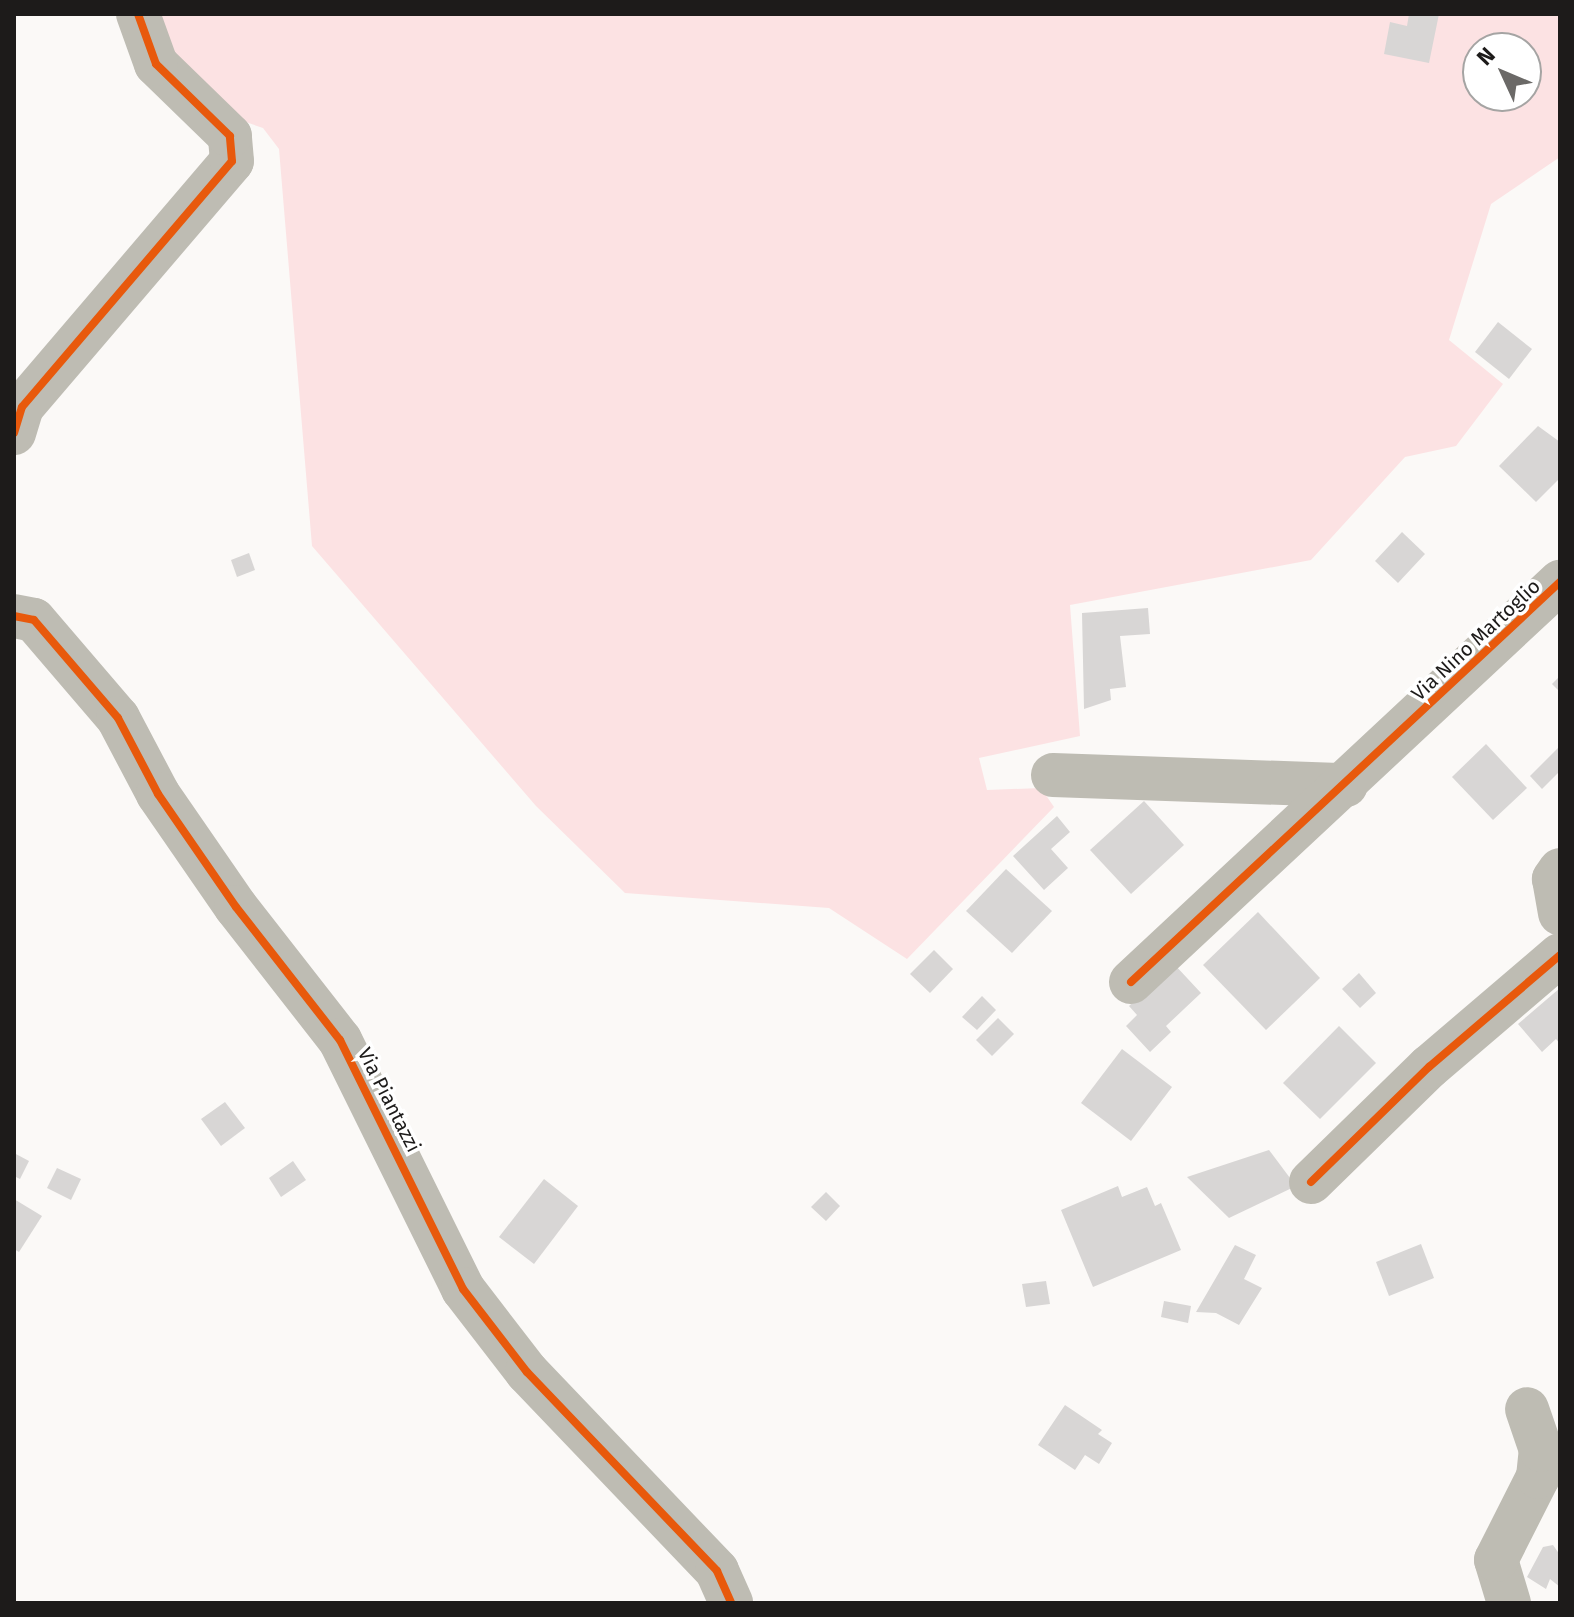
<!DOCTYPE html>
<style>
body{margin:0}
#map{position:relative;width:1574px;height:1617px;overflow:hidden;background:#fbf9f7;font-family:"Fira Sans",sans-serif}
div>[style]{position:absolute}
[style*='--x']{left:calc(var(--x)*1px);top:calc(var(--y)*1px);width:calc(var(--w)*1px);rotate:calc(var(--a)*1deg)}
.green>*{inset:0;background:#fce2e3}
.building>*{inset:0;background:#d8d6d5}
.minor>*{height:44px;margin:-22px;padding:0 22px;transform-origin:22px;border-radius:22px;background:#bebcb3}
.cycleway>*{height:8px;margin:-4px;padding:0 4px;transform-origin:4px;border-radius:4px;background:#e8590c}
span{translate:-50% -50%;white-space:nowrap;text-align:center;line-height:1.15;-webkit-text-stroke:7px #fff;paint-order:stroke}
.street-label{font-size:20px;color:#1d1b1a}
.frame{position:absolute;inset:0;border:16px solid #1d1b1a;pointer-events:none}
.north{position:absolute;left:1462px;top:32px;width:80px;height:80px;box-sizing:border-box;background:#fff;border:2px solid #a5a4a3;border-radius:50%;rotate:314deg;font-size:22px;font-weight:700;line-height:32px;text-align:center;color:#1d1b1a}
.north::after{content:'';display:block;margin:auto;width:28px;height:36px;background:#6b6967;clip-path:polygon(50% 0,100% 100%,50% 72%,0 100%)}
</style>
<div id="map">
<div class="green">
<div style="clip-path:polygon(evenodd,149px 14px,1560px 14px,1560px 157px,1491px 204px,1449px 340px,1503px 384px,1456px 446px,1405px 457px,1311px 560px,1070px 605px,1080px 736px,979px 758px,987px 790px,1041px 788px,1054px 807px,907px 959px,829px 908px,625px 893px,536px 806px,312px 546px,279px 149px,263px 128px,231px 117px,188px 84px,149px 14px,1478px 48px,1526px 48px,1526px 96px,1478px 96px,1478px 48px)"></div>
</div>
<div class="building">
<div style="clip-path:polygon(1409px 14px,1439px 14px,1429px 63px,1384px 54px,1390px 22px,1407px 26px)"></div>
<div style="clip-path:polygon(1498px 322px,1532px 349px,1509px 379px,1475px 352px)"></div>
<div style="clip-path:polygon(1538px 426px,1560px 442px,1560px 478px,1536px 502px,1499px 466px)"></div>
<div style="clip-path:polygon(1402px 532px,1425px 554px,1398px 583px,1375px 561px)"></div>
<div style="clip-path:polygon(249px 553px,255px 570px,237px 577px,231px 560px)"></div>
<div style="clip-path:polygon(1148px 608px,1150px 634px,1120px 636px,1126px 687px,1110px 689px,1111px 700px,1084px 709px,1082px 613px)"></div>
<div style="clip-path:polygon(1560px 676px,1560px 692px,1552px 684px)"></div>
<div style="clip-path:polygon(1486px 744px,1527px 788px,1493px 820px,1452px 777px)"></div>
<div style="clip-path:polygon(1560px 746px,1560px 771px,1542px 789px,1530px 776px)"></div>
<div style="clip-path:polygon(1144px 801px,1184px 845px,1131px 894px,1090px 850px)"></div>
<div style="clip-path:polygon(1057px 816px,1070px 832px,1051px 849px,1068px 868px,1044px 890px,1013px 856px)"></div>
<div style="clip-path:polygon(1006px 869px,1052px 911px,1012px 953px,966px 911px)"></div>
<div style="clip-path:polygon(1258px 912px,1320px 978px,1266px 1030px,1203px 965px)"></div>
<div style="clip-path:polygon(934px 950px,953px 969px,930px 993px,910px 974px)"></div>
<div style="clip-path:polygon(1174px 964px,1201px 993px,1166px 1026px,1171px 1032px,1150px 1052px,1126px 1026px,1137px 1015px,1129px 1006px)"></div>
<div style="clip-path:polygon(1359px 973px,1376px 993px,1360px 1008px,1342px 989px)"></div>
<div style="clip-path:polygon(1560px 988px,1560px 1044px,1556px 1039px,1542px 1052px,1518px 1024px)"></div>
<div style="clip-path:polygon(982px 996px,996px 1010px,977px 1030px,962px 1017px)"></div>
<div style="clip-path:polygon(998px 1018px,1014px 1034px,992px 1056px,976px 1040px)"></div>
<div style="clip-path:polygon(1339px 1026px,1376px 1063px,1320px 1119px,1283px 1083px)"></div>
<div style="clip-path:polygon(1122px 1049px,1172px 1087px,1131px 1141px,1081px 1103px)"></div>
<div style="clip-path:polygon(225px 1102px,245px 1128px,221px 1146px,201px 1119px)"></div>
<div style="clip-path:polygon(1269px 1150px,1296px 1186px,1229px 1218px,1187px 1177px)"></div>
<div style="clip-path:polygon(14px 1153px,29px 1161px,20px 1179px,14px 1176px)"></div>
<div style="clip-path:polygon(293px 1161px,306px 1180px,281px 1197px,269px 1178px)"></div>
<div style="clip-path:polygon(57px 1168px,81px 1179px,71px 1200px,47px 1188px)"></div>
<div style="clip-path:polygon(544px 1179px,578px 1206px,534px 1264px,499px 1237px)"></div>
<div style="clip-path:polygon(1118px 1186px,1122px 1197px,1147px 1187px,1155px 1206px,1161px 1203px,1181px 1250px,1093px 1287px,1061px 1210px)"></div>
<div style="clip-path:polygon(826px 1192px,840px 1206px,826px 1221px,811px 1207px)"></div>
<div style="clip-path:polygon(14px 1199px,42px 1216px,19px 1252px,14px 1249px)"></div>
<div style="clip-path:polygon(1421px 1244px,1434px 1278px,1389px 1296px,1376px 1262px)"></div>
<div style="clip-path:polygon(1235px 1245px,1256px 1255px,1244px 1279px,1262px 1288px,1239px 1325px,1216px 1313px,1196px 1312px)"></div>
<div style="clip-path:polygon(1046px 1281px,1050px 1304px,1026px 1307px,1022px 1284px)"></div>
<div style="clip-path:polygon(1164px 1301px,1191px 1306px,1188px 1323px,1161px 1317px)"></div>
<div style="clip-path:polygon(1065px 1405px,1102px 1430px,1098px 1434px,1112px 1443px,1099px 1464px,1085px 1455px,1075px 1470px,1038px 1445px)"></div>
<div style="clip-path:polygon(1553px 1545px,1560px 1555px,1560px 1587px,1550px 1579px,1546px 1589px,1527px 1577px,1543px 1547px)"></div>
</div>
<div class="minor">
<div style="--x:14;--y:433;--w:27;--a:-73"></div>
<div style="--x:22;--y:407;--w:323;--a:-49.5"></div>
<div style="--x:232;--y:161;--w:25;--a:-95"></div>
<div style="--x:230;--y:136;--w:103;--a:-135.8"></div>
<div style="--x:156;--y:64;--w:53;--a:-109.8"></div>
<div style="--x:14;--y:616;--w:20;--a:11"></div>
<div style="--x:34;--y:620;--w:129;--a:49.4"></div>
<div style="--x:118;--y:718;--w:86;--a:62.2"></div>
<div style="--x:158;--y:794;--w:137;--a:55.4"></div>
<div style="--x:236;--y:907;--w:169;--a:52"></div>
<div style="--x:340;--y:1040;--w:278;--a:63.7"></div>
<div style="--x:463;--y:1289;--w:105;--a:52.4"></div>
<div style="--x:527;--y:1372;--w:275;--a:46.3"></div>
<div style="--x:717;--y:1571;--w:35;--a:66"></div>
<div style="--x:1053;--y:775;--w:293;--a:2"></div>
<div style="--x:1560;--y:870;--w:11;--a:124"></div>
<div style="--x:1554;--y:879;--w:35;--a:80"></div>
<div style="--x:1131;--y:982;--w:587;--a:-43"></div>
<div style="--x:1311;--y:1182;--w:165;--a:-44.3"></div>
<div style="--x:1429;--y:1067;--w:172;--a:-40.5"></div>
<div style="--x:1509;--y:1603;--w:45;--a:-106.8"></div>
<div style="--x:1496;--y:1560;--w:93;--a:-63.2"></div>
<div style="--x:1538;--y:1477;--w:27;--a:-84"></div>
<div style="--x:1541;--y:1450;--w:43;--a:-108.9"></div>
</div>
<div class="cycleway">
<div style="--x:14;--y:433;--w:27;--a:-73"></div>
<div style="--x:22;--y:407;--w:323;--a:-49.5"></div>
<div style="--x:232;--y:161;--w:25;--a:-95"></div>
<div style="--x:230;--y:136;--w:103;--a:-135.8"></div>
<div style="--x:156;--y:64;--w:53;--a:-109.8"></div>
<div style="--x:14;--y:616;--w:20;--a:11"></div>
<div style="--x:34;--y:620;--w:129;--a:49.4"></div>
<div style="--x:118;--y:718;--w:86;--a:62.2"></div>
<div style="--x:158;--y:794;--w:137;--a:55.4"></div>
<div style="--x:236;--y:907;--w:169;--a:52"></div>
<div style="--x:340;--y:1040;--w:278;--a:63.7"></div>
<div style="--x:463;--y:1289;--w:105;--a:52.4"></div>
<div style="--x:527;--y:1372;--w:275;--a:46.3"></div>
<div style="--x:717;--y:1571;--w:35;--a:66"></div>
<div style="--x:1131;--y:982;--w:587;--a:-43"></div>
<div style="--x:1311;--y:1182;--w:165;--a:-44.3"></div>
<div style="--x:1429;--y:1067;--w:172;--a:-40.5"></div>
</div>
<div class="street-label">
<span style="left:1476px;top:640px;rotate:-43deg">Via Nino Martoglio</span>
<span style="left:389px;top:1100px;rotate:63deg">Via Piantazzi</span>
</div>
<div class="frame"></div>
<div class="north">N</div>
</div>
